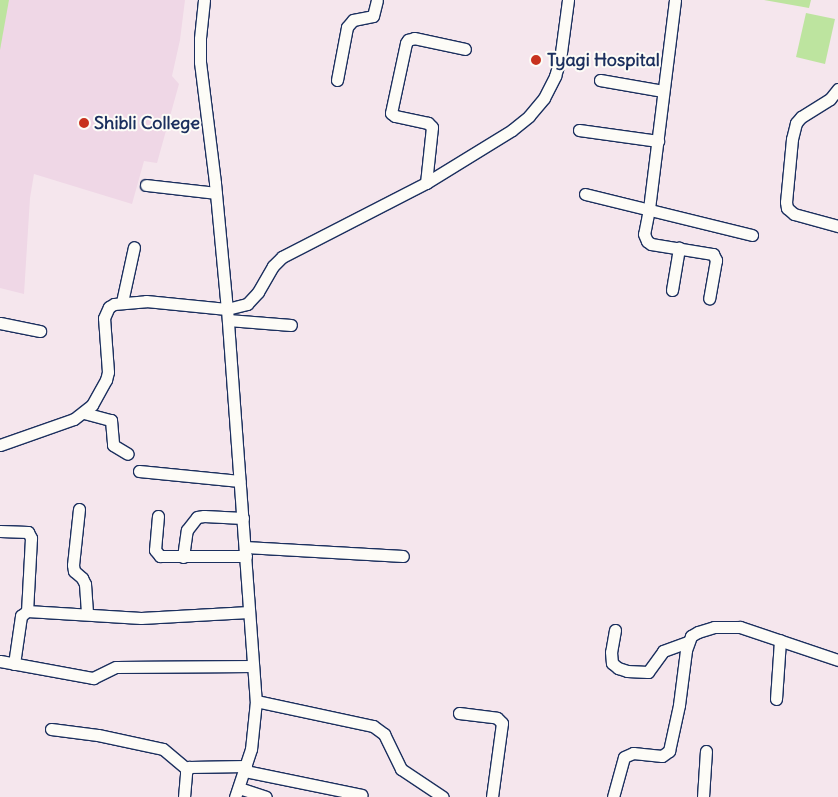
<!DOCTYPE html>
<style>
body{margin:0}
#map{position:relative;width:838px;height:797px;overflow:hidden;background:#f5e6ed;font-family:Delius,sans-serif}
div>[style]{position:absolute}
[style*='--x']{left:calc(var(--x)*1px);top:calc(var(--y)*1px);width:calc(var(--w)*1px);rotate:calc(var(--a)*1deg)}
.built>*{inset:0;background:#efd7e6}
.green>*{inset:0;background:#bde49f}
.roads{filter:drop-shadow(1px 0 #1b2f5e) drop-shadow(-1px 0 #1b2f5e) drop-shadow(0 1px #1b2f5e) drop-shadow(0 -1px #1b2f5e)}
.street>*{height:11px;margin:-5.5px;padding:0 5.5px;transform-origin:5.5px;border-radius:5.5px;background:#fdfcf7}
.dots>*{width:14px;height:14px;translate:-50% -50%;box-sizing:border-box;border:2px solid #fdfcf7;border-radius:50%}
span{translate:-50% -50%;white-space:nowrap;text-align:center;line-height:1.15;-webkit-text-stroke:4px #fdfcf7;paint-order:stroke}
.poi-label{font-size:18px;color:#1b2f5e;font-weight:700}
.left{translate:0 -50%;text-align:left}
</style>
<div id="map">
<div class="built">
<div style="clip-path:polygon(0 0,185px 0,180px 40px,172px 76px,179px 84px,157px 163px,144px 161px,132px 204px,34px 174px,30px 198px,24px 294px,0 288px)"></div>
</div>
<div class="green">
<div style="clip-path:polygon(0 0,9px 0,0 50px)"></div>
<div style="clip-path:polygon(764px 0,811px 0,809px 8px)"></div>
<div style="clip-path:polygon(806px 13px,835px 19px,825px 64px,796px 57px)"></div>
</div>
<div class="roads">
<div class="street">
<div style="--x:204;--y:0;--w:39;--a:96"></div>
<div style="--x:200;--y:39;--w:23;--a:90"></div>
<div style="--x:200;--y:62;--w:122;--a:82.9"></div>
<div style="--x:215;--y:183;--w:127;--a:84.6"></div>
<div style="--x:227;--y:309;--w:393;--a:85.8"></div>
<div style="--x:256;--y:701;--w:48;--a:95.9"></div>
<div style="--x:251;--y:749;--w:51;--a:108.4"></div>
<div style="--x:675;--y:0;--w:211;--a:97.1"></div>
<div style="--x:649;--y:209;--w:25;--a:101"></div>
<div style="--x:644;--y:234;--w:8;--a:67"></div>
<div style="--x:647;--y:241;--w:5;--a:37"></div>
<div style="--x:651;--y:244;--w:63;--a:9.2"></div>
<div style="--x:713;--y:254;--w:7;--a:63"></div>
<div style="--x:716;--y:260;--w:39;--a:100"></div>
<div style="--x:337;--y:80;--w:54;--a:-79.3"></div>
<div style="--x:347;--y:27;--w:9;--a:-49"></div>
<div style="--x:353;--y:20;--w:20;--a:-11"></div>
<div style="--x:373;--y:16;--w:16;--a:-76"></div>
<div style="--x:600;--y:80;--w:64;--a:9.9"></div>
<div style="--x:838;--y:89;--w:13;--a:129"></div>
<div style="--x:830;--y:99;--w:34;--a:148"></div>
<div style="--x:801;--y:117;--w:8;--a:130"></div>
<div style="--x:796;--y:123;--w:16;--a:104"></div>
<div style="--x:792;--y:139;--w:63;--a:95.4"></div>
<div style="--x:786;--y:202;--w:6;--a:81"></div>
<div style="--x:787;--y:208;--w:9;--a:41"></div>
<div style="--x:794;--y:214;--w:46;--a:15.3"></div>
<div style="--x:579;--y:130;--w:80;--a:7.9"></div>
<div style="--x:426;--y:183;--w:56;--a:-83.9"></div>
<div style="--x:432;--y:127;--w:6;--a:-135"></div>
<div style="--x:428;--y:123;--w:34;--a:-168"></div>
<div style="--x:395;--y:116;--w:5;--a:-143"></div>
<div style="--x:391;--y:113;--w:72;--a:-77.9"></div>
<div style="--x:406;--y:43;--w:4;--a:-56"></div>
<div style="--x:408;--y:40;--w:6;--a:-18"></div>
<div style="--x:414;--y:38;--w:52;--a:12.2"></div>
<div style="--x:146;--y:185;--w:70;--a:6.5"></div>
<div style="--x:585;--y:194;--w:172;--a:13.8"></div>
<div style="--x:672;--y:290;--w:43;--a:-80.5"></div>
<div style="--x:122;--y:302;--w:56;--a:-77.7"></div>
<div style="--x:228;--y:320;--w:63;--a:4.5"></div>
<div style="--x:0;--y:323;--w:41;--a:11.3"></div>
<div style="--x:84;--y:413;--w:28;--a:15"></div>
<div style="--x:111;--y:420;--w:25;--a:85"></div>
<div style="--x:113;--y:445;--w:17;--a:31"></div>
<div style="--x:0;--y:445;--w:78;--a:-19.4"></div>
<div style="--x:74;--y:419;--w:23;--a:-38"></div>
<div style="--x:92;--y:405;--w:29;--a:-61"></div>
<div style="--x:106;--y:380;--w:8;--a:-76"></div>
<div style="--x:108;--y:372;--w:54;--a:-94.2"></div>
<div style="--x:104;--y:318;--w:12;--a:-66"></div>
<div style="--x:109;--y:307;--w:6;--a:-31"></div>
<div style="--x:114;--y:304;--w:32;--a:-5"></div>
<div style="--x:146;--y:301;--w:81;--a:5.6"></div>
<div style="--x:227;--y:309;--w:21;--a:-14"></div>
<div style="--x:247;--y:304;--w:16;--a:-47"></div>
<div style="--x:258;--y:292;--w:30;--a:-60"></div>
<div style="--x:273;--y:266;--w:13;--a:-45"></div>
<div style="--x:282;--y:257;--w:162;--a:-27.2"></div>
<div style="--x:426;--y:183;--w:101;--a:-31.6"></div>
<div style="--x:512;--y:130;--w:22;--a:-39"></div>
<div style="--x:529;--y:116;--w:23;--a:-50"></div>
<div style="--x:544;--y:98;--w:25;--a:-63"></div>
<div style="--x:555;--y:76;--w:17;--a:-73"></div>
<div style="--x:560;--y:60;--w:61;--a:-82.4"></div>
<div style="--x:139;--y:471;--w:101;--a:5.7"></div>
<div style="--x:79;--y:509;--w:56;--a:96.1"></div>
<div style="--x:73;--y:565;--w:6;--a:81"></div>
<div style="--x:74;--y:571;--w:11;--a:41"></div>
<div style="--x:82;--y:578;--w:7;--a:63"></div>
<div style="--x:85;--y:584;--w:30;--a:86"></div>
<div style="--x:158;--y:516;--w:34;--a:95"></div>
<div style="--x:155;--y:550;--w:8;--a:50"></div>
<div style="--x:160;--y:556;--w:86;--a:0"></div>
<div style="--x:0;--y:531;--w:28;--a:2"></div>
<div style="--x:28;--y:532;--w:7;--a:63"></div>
<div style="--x:31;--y:538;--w:73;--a:93.1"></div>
<div style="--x:245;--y:547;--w:158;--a:3.3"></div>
<div style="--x:183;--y:557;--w:27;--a:-82"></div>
<div style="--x:187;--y:530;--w:16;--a:-52"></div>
<div style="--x:197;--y:517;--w:7;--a:-8"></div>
<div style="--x:204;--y:516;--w:39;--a:3"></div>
<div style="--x:615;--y:630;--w:22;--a:100"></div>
<div style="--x:611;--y:652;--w:11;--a:85"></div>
<div style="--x:612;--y:663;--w:8;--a:40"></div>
<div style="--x:618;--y:668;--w:9;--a:18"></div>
<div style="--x:627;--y:671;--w:21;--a:3"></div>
<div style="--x:648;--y:672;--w:26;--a:-54"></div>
<div style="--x:663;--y:651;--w:27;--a:-20"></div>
<div style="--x:0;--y:661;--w:95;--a:10.4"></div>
<div style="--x:93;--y:678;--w:25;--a:-26"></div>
<div style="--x:116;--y:667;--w:137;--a:-0.4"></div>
<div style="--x:14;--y:664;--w:49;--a:-81.7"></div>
<div style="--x:21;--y:616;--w:8;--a:-40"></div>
<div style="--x:27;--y:611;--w:114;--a:3.5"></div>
<div style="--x:141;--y:618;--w:108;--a:-3.2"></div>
<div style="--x:776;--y:699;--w:59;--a:-86.1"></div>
<div style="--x:256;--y:701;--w:120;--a:12.1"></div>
<div style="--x:373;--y:726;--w:14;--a:36"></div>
<div style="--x:384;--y:734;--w:39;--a:64"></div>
<div style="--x:401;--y:769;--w:50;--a:33.7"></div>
<div style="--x:459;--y:713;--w:38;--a:7"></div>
<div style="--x:497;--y:718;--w:7;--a:45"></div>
<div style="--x:502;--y:723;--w:75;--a:97.7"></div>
<div style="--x:51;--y:729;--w:47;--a:7.3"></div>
<div style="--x:98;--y:735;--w:66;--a:12.2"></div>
<div style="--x:163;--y:749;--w:31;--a:40"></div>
<div style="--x:245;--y:771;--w:119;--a:11.6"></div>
<div style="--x:239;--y:788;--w:28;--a:18"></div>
<div style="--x:184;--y:797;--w:25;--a:-85"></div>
<div style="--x:186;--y:772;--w:6;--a:-59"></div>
<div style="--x:189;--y:767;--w:57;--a:-1"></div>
<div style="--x:613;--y:797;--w:41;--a:-74.6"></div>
<div style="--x:624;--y:757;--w:10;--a:-24"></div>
<div style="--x:633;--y:753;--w:29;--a:6"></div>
<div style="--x:662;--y:756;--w:9;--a:-36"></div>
<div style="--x:669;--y:751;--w:47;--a:-77.7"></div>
<div style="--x:679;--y:705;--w:55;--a:-82.7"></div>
<div style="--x:686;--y:650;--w:15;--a:-70"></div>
<div style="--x:691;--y:636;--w:8;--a:-30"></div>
<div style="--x:698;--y:632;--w:17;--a:-17"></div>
<div style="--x:714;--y:627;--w:26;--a:0"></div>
<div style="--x:740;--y:627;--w:103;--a:18.6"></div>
<div style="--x:703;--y:797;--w:46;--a:-86.3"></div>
</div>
</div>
<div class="dots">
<div style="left:536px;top:60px;background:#c8321e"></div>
<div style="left:84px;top:123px;background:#c8321e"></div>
</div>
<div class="poi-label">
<span class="left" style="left:547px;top:60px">Tyagi Hospital</span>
<span class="left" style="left:94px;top:123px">Shibli College</span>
</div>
</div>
